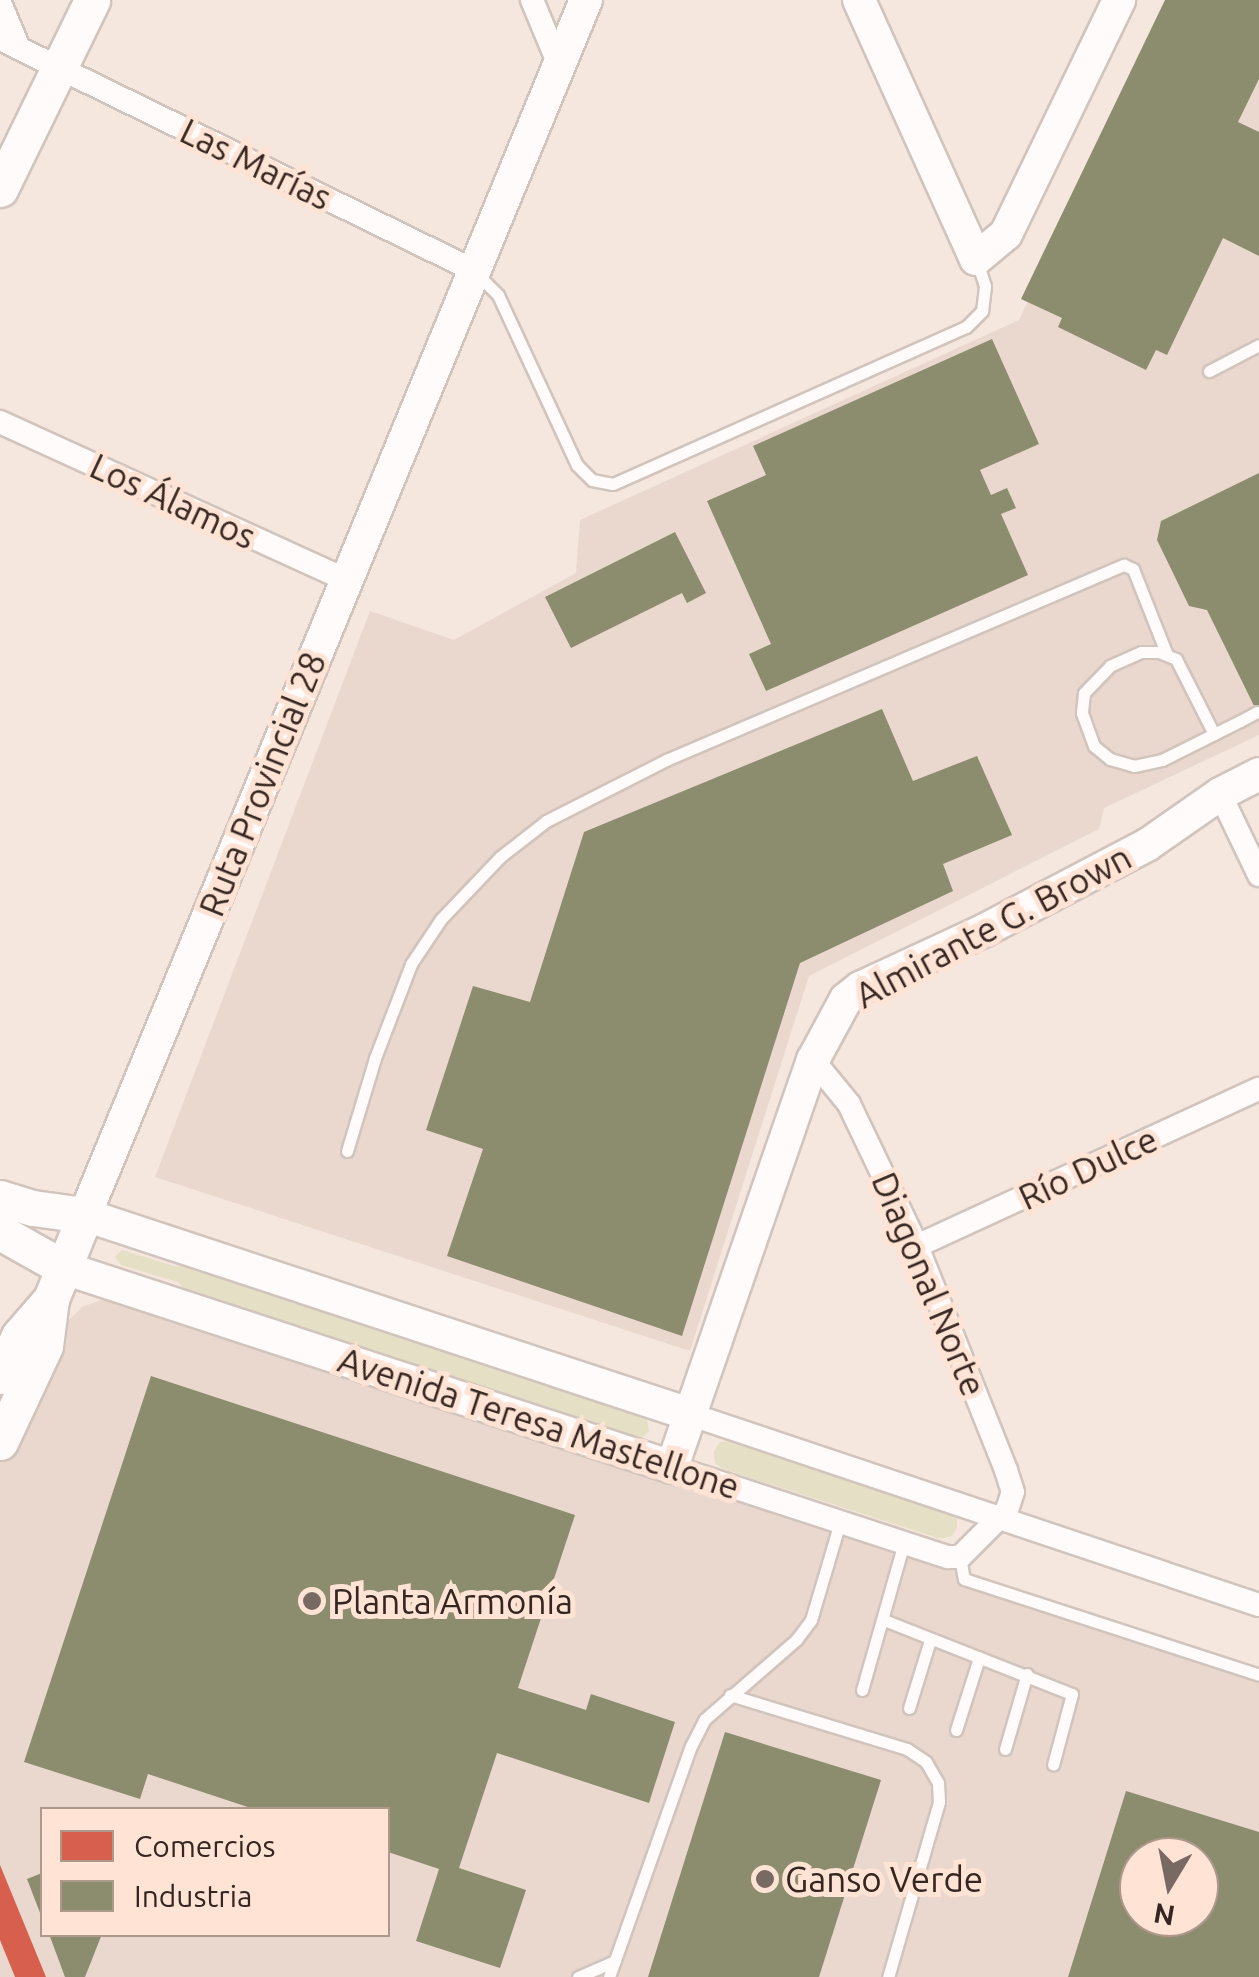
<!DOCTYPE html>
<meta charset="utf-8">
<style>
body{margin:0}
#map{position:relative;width:1259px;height:1977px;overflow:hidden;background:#f5e6de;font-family:Ubuntu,sans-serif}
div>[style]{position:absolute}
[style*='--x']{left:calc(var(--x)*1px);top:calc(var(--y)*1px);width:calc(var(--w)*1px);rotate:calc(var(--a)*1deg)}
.industrial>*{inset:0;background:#ead8ce}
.green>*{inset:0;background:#e5dfc6}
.shops>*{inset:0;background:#d6604d}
.industry>*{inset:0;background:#8c8c6e}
.roads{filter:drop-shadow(2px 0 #d1c4bd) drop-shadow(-2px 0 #d1c4bd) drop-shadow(0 2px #d1c4bd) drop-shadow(0 -2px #d1c4bd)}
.lane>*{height:11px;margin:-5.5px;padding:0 5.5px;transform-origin:5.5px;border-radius:5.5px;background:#fefbfa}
.street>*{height:22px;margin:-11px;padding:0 11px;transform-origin:11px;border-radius:11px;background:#fefbfa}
.secondary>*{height:32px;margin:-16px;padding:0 16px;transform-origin:16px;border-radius:16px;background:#fefbfa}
.primary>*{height:35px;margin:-17.5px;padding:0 17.5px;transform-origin:17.5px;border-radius:17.5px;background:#fefbfa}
.dots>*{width:28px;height:28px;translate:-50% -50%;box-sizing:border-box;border:5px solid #ffe3d4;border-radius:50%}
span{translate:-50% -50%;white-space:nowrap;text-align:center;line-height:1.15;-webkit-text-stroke:10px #ffe3d4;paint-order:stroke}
.street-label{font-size:35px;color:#342721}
.poi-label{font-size:35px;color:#342721}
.left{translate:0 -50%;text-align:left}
.legend{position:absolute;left:40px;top:1807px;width:350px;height:130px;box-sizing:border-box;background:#ffe3d4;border:2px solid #ae988c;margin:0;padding:12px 18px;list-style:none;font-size:30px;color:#342721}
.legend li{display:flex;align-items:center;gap:20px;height:50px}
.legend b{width:50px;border:2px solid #ae988c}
.north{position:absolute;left:1119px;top:1837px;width:100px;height:100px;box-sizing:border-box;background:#ffe3d4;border:2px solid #ae988c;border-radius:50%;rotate:190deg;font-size:28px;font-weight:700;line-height:40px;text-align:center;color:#342721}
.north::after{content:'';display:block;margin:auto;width:35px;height:45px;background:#786a63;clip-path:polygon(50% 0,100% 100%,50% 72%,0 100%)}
</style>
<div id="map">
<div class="industrial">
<div style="clip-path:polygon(1172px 0,1259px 0,1259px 735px,1104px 808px,1099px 829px,809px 976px,690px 1351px,155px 1177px,370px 611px,454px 640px,576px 573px,580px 520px,1019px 320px)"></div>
<div style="clip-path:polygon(evenodd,101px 1300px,121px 1300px,1259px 1669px,1259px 1977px,0 1977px,0 1461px,68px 1321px,82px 1307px,101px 1300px,42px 1810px,388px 1810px,388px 1934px,42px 1934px,42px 1810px,101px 1300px,1139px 1857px,1199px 1857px,1199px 1917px,1139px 1917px,1139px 1857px)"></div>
</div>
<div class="green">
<div style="clip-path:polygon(122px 1250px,174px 1266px,202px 1268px,646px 1415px,649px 1431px,637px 1442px,187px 1292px,178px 1282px,121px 1265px,115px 1257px)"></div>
<div style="clip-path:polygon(732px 1441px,950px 1511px,957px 1518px,957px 1528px,952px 1536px,941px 1539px,723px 1469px,715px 1463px,714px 1451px,720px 1442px)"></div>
</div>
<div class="shops">
<div style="clip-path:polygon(0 1865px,46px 1977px,15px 1977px,0 1940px)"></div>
</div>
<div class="industry">
<div style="clip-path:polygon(1165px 0,1259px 0,1259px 79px,1238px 122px,1259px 132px,1259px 256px,1223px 238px,1167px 355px,1156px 350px,1146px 370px,1058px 327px,1062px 318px,1021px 299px)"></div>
<div style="clip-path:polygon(992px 339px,1039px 444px,980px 470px,991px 495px,1007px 488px,1016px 508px,1001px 514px,1028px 575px,766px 691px,749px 654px,771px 644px,707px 501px,766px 475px,753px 446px)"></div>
<div style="clip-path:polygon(1259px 473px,1259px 716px,1207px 610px,1189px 606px,1157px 540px,1161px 521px)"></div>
<div style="clip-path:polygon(675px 532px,706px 593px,687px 603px,682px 593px,571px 648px,545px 597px)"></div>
<div style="clip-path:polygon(882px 709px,913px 781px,977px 756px,1012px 835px,943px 864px,953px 891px,800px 963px,682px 1336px,447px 1256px,483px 1149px,426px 1130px,473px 986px,530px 1002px,584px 832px)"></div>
<div style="clip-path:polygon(151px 1376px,575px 1515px,518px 1688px,586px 1710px,591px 1694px,675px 1722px,649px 1803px,497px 1753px,459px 1868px,526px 1890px,500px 1968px,416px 1941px,439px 1869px,388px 1852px,388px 1810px,257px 1810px,148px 1774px,140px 1799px,24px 1762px)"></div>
<div style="clip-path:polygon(725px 1732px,881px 1780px,819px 1977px,648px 1977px)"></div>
<div style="clip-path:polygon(evenodd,1126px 1791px,1259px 1832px,1259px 1977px,1068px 1977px,1126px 1791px,1139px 1857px,1199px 1857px,1199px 1917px,1139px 1917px,1139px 1857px)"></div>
<div style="clip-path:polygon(42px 1873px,42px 1918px,27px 1879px)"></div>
<div style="clip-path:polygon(49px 1934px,102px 1934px,85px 1977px,65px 1977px)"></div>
</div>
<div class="roads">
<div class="lane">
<div style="--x:476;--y:273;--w:31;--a:45"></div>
<div style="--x:498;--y:295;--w:187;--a:65.1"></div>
<div style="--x:577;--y:465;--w:21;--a:45"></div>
<div style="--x:592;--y:480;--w:21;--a:11"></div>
<div style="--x:613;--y:484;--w:386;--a:-24"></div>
<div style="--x:966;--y:327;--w:23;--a:-45"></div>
<div style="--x:982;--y:311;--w:25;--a:-83"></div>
<div style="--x:985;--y:286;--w:26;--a:-108"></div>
<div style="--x:1209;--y:371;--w:56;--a:-27.5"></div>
<div style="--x:1214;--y:734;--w:84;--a:-116.9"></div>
<div style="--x:1176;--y:659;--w:18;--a:-158"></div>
<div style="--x:1159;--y:652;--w:18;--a:180"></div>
<div style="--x:1141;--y:652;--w:34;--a:156"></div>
<div style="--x:1110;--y:666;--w:37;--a:134"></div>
<div style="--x:1084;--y:693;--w:20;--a:96"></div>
<div style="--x:1082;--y:713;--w:35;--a:70"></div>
<div style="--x:1094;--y:746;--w:21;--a:39"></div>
<div style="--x:1110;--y:759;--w:25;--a:16"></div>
<div style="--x:1134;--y:766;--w:29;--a:-12"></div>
<div style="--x:1162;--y:760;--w:87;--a:-26.6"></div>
<div style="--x:1240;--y:721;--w:19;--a:-28"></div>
<div style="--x:347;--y:1151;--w:97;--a:-73.2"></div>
<div style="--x:375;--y:1058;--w:101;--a:-69"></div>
<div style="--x:411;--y:964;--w:54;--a:-56.3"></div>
<div style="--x:441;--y:919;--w:86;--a:-46.4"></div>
<div style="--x:500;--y:857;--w:58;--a:-38"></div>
<div style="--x:546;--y:821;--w:135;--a:-26.9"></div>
<div style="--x:666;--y:760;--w:498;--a:-23.1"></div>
<div style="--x:1124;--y:565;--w:10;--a:24"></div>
<div style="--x:1133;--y:569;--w:92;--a:68.4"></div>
<div style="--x:960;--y:1557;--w:22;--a:80"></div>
<div style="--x:964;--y:1579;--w:310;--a:18"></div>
<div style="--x:884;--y:1620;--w:202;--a:21.5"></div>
<div style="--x:1072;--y:1694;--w:73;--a:105"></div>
<div style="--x:862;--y:1690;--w:153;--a:-74.1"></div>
<div style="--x:730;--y:1695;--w:185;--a:17"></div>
<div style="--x:907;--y:1749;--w:23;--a:34"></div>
<div style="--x:926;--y:1762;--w:24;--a:60"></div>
<div style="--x:938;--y:1783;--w:19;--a:87"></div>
<div style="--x:939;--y:1802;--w:182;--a:106.2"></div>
<div style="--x:909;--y:1708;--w:71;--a:-72.8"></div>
<div style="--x:956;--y:1730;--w:76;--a:-72.3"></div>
<div style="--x:1005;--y:1749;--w:78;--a:-73.7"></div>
<div style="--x:578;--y:1977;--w:40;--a:-23.4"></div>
<div style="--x:609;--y:1977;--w:245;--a:-70.5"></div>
<div style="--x:691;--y:1746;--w:30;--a:-63"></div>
<div style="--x:705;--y:1719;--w:121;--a:-41"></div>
<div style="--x:796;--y:1640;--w:25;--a:-53"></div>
<div style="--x:811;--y:1620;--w:102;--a:-73.5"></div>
</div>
<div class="street">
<div style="--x:532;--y:0;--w:70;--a:67.4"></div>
<div style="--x:0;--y:3;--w:49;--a:67.1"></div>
<div style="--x:0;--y:39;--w:526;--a:26.03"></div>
<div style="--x:0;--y:422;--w:380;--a:24.5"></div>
<div style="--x:1220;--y:794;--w:90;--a:64.3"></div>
<div style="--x:917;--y:1246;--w:376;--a:-24.7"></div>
<div style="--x:689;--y:1414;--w:601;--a:18.53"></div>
<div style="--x:672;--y:1467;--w:290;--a:18.1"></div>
<div style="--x:948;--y:1557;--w:12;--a:0"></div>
<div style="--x:960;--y:1557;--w:66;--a:-45"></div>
<div style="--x:1007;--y:1510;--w:19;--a:-72"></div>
<div style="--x:1013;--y:1492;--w:23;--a:-108"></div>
<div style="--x:1006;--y:1470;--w:241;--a:-111.7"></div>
<div style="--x:917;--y:1246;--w:157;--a:-115.6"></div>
<div style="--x:849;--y:1104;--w:57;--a:-129.3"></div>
</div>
<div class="secondary">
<div style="--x:586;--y:0;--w:1314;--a:112.41"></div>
<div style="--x:85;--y:1215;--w:636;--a:18.24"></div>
<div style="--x:859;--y:0;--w:284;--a:65.7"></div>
<div style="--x:976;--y:259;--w:39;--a:-40"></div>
<div style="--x:1006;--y:234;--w:260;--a:-64.2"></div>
<div style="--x:64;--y:1268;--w:640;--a:18.12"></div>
<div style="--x:672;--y:1467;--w:431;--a:-70.9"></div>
<div style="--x:813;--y:1060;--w:69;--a:-61.6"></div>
<div style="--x:846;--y:999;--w:18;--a:-38"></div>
<div style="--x:860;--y:988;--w:138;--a:-24.9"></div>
<div style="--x:985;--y:930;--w:183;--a:-27.7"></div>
<div style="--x:1147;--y:845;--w:89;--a:-34.9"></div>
<div style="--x:1220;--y:794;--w:44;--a:-27.1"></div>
</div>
<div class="primary">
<div style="--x:0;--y:189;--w:210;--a:-64"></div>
<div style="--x:0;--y:1198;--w:34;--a:17"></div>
<div style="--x:33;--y:1208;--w:52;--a:7.7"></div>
<div style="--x:85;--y:1215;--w:91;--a:112"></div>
<div style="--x:51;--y:1299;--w:47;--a:97.3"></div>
<div style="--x:45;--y:1346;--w:106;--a:115.1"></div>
<div style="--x:0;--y:1232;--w:73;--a:29.4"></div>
<div style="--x:0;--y:1376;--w:44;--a:-64.6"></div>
<div style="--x:19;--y:1336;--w:49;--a:-49.1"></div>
</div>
</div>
<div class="dots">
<div style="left:312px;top:1601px;background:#786a63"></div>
<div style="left:765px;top:1879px;background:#786a63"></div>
</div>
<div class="street-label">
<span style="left:256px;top:164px;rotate:26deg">Las Marías</span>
<span style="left:173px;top:501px;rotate:25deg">Los Álamos</span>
<span style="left:262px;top:784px;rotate:-68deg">Ruta Provincial 28</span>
<span style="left:993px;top:926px;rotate:-28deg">Almirante G. Brown</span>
<span style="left:1088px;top:1168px;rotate:-25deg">Río Dulce</span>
<span style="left:929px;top:1284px;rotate:67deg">Diagonal Norte</span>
<span style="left:539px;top:1423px;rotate:18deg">Avenida Teresa Mastellone</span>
</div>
<div class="poi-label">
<span class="left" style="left:332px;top:1601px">Planta Armonía</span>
<span class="left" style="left:785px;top:1879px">Ganso Verde</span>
</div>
<ul class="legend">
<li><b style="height:28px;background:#d6604d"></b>Comercios</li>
<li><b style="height:28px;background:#8c8c6e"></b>Industria</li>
</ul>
<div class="north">N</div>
</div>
